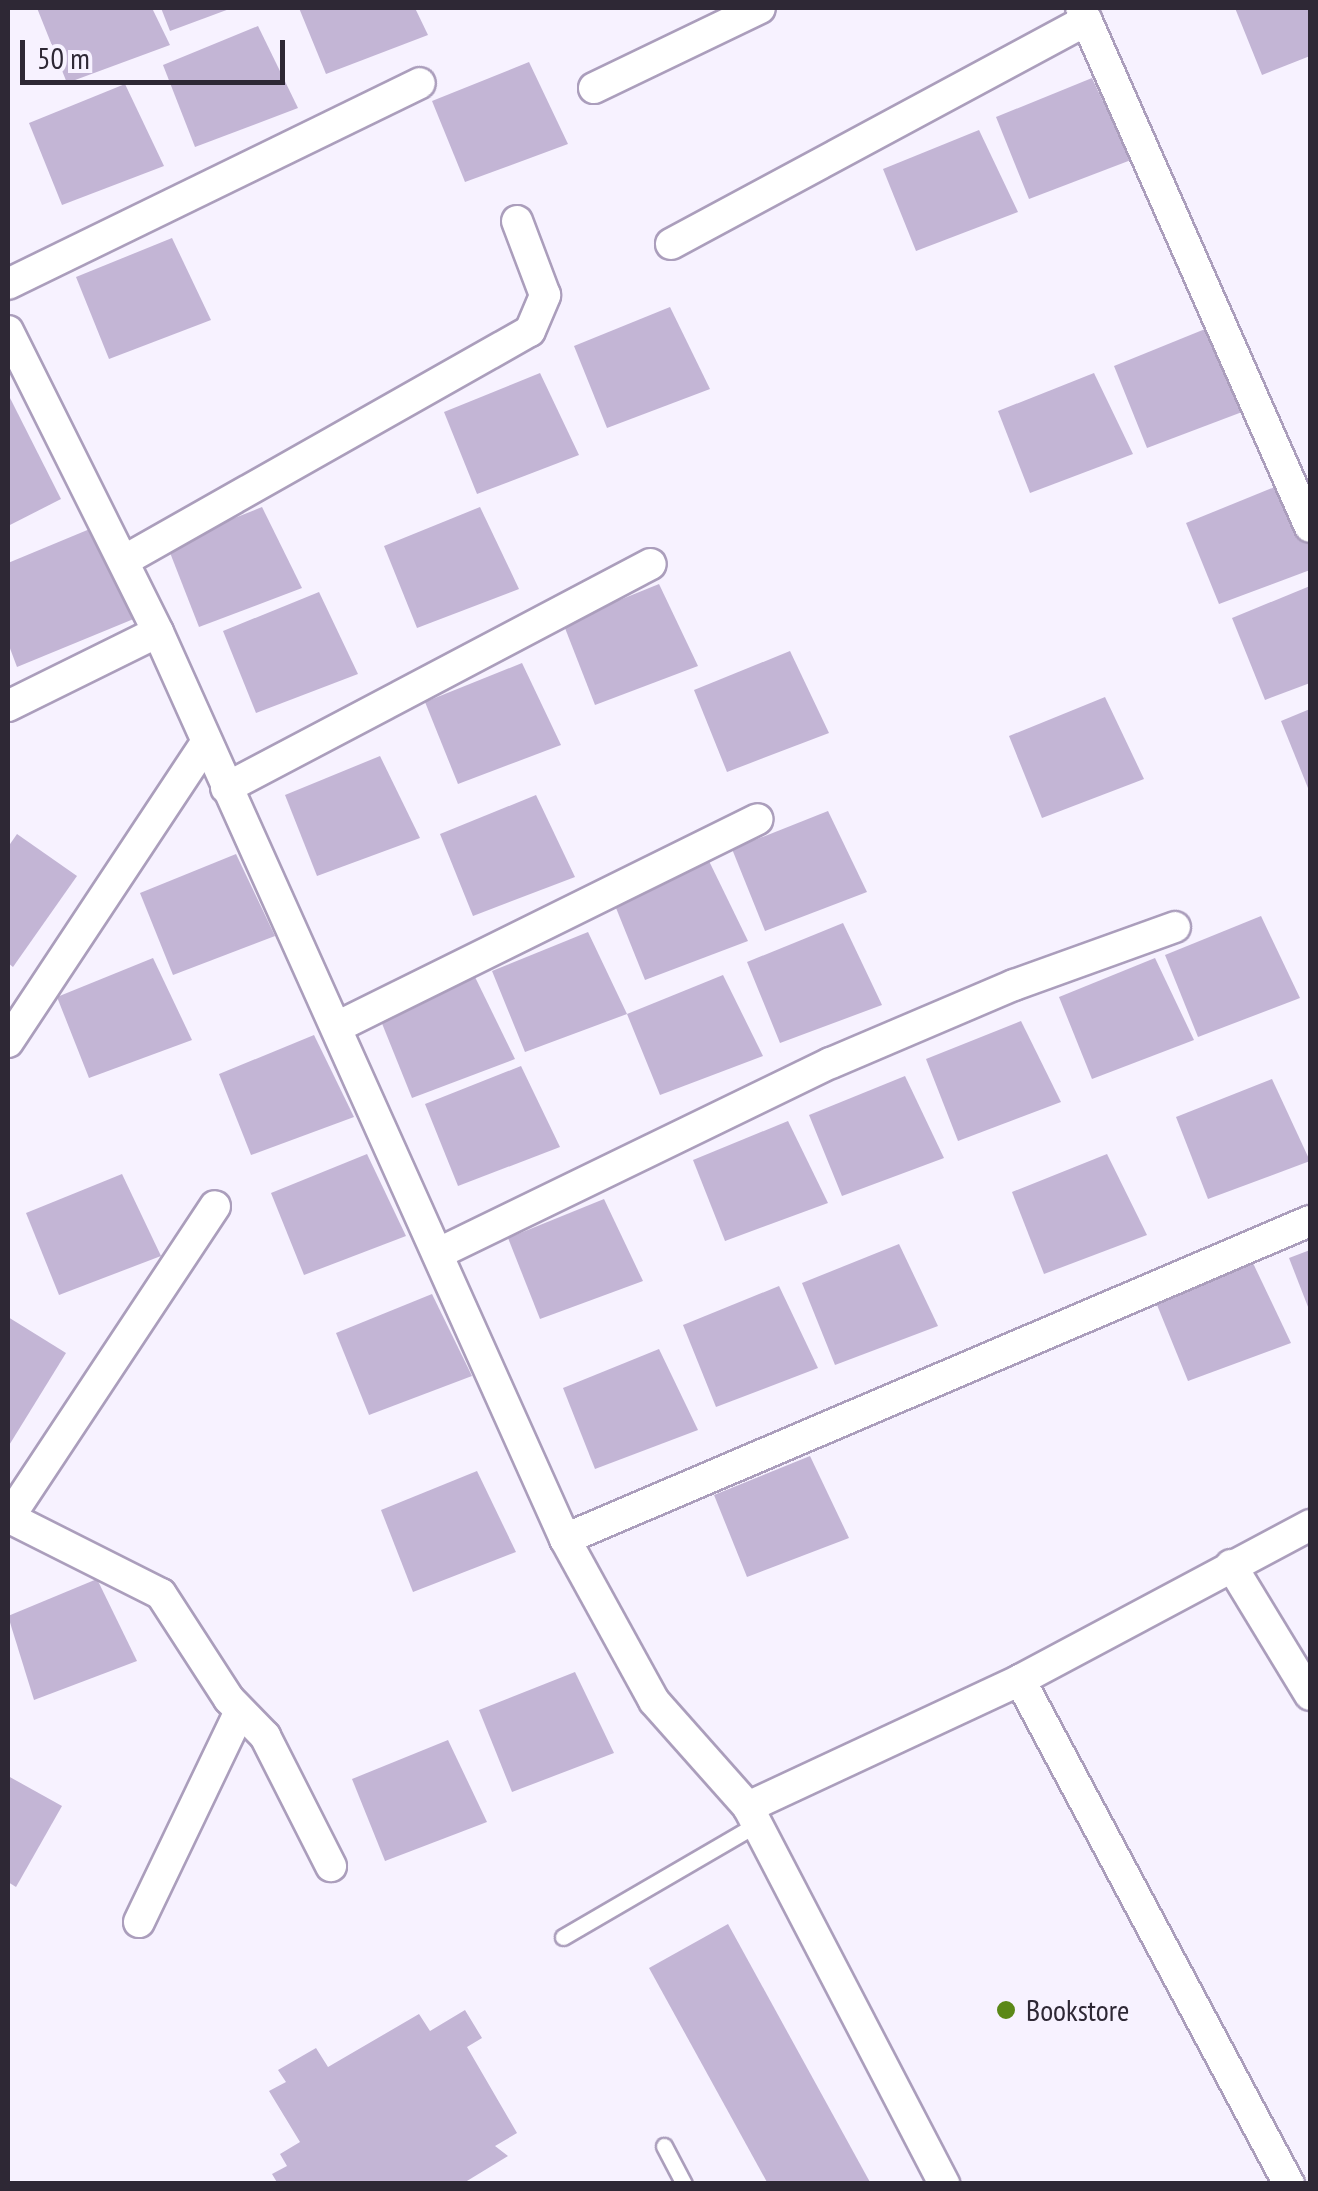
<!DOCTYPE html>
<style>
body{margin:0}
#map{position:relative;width:1318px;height:2191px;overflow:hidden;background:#f7f2ff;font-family:"PT Sans Narrow",sans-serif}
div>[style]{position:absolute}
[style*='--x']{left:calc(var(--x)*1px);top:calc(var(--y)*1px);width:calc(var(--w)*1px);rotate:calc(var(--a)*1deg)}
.building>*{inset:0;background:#c3b5d5}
.roads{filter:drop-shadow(2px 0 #ab9ebc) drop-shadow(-2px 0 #ab9ebc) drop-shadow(0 2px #ab9ebc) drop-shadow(0 -2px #ab9ebc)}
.lane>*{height:15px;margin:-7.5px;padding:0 7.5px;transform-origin:7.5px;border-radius:7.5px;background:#fff}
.street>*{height:30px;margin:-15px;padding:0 15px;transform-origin:15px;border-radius:15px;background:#fff}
.dots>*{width:28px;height:28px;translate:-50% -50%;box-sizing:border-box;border:5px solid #f7f2ff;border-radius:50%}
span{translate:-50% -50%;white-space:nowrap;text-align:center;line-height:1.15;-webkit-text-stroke:10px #f7f2ff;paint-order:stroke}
.poi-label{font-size:30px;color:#2e2835}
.left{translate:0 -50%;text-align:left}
.frame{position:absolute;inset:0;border:10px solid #2e2835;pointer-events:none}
.scale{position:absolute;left:20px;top:40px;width:265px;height:45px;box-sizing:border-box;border:5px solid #2e2835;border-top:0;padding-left:12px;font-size:30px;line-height:35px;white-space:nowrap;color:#2e2835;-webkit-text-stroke:8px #f7f2ff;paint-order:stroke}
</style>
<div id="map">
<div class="building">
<div style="clip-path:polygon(37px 8px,152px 8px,170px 45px,67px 83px)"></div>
<div style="clip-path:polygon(161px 8px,232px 8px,170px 31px)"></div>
<div style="clip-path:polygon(299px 8px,415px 8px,428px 35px,326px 74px)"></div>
<div style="clip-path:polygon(1235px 8px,1310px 8px,1310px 56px,1262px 75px)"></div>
<div style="clip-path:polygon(258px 26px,298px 108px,195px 147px,163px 65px)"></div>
<div style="clip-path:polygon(529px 62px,568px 144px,465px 182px,432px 101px)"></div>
<div style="clip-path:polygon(1092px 78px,1131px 160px,1029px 199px,996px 117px)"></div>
<div style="clip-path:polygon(125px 84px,164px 166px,62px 205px,29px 123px)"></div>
<div style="clip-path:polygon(979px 130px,1018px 212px,916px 251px,883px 169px)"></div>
<div style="clip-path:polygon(172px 238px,211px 320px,109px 359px,76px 277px)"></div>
<div style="clip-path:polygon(670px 307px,710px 389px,607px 428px,574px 346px)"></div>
<div style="clip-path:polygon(1210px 327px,1250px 409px,1147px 448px,1114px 366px)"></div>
<div style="clip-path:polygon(540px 373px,579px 455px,477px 494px,444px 412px)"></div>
<div style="clip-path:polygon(1094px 373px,1133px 454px,1030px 493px,998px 411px)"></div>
<div style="clip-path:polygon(8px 394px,61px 499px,8px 526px)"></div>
<div style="clip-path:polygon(1282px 484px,1310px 543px,1310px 570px,1219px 604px,1186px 523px)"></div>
<div style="clip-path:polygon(262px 507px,302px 588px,199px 627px,167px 545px)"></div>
<div style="clip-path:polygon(480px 507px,519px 589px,417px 628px,384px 546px)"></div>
<div style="clip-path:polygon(97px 526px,136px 618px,17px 667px,8px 643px,8px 563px)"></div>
<div style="clip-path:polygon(659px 584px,698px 666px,595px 705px,563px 623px)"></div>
<div style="clip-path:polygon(1310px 586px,1310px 683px,1265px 700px,1232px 618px)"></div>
<div style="clip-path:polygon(319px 592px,358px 674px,256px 713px,223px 631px)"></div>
<div style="clip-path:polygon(790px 651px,829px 733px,727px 772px,694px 690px)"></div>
<div style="clip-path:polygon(522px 663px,561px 745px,458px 784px,425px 702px)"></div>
<div style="clip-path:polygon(1105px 697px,1144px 779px,1042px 818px,1009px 736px)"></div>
<div style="clip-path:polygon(1310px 709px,1310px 793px,1281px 721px)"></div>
<div style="clip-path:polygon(380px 756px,420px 838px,317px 876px,285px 795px)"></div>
<div style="clip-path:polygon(536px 795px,575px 877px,473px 916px,440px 834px)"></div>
<div style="clip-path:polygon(828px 811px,867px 892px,765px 931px,732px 849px)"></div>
<div style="clip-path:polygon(17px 834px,77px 876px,13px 967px,8px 963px,8px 847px)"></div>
<div style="clip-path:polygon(236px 854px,275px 936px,173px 975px,140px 893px)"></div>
<div style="clip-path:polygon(708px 859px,748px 941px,645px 980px,612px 898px)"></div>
<div style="clip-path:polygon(1261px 916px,1300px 998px,1198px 1037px,1165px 955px)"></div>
<div style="clip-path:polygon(843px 923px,882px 1005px,780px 1043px,747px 962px)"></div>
<div style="clip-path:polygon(588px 932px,627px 1014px,525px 1052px,492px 971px)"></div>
<div style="clip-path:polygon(153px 958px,192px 1040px,89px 1078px,57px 997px)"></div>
<div style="clip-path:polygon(1155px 958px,1194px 1040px,1092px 1079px,1059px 997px)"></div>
<div style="clip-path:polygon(723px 975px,763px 1056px,660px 1095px,627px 1014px)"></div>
<div style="clip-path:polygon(475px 977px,515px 1059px,412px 1098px,379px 1016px)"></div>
<div style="clip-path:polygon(1021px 1021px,1061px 1102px,958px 1141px,926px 1059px)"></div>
<div style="clip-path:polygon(314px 1035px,354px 1117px,251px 1155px,219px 1074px)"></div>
<div style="clip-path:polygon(521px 1066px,560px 1147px,458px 1186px,425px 1104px)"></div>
<div style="clip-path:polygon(905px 1076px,944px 1158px,842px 1196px,809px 1115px)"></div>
<div style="clip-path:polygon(1272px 1079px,1310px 1161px,1208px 1199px,1176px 1117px)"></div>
<div style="clip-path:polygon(788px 1121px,828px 1203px,725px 1241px,693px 1160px)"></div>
<div style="clip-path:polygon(367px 1154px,406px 1236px,304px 1275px,271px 1193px)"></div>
<div style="clip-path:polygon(1107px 1154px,1147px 1235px,1044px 1274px,1012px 1192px)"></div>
<div style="clip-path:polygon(122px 1174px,161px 1256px,59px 1295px,26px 1213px)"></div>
<div style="clip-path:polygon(604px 1199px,643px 1281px,540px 1319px,508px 1238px)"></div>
<div style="clip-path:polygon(899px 1244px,938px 1326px,835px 1365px,802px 1283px)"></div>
<div style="clip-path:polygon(1310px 1250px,1310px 1312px,1289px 1258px)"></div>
<div style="clip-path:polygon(1252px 1261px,1291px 1343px,1188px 1381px,1155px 1300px)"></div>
<div style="clip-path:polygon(779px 1286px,818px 1368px,716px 1407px,683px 1325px)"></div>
<div style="clip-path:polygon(432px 1294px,472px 1376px,369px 1415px,336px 1333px)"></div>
<div style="clip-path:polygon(8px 1317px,66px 1353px,8px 1447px)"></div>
<div style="clip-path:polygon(659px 1349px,698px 1430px,595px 1469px,563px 1388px)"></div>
<div style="clip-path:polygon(810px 1456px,849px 1538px,747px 1577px,714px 1495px)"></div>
<div style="clip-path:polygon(477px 1471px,516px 1552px,413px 1592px,381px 1510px)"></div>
<div style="clip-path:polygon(97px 1579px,137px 1661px,34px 1700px,8px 1616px)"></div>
<div style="clip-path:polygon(575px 1672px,614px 1753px,512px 1792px,479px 1710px)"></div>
<div style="clip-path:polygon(448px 1740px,487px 1822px,385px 1861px,352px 1779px)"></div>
<div style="clip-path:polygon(8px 1776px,62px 1806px,16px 1887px,8px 1882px)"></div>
<div style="clip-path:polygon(728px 1924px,871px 2184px,768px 2184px,649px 1968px)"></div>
<div style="clip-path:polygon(465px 2010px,482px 2038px,467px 2047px,517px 2133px,495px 2146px,508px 2156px,462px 2184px,278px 2184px,272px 2174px,287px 2166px,280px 2154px,300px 2142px,269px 2091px,286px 2082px,278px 2070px,316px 2048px,328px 2067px,419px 2014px,430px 2031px)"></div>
</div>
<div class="roads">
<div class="lane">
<div style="--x:563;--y:1937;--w:225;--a:-30.2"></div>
<div style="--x:664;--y:2146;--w:43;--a:62.2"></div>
</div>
<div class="street">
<div style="--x:1081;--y:8;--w:567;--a:66.19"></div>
<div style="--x:594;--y:88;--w:184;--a:-25.7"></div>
<div style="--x:671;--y:244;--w:472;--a:-28.3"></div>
<div style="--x:8;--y:284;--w:458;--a:-26"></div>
<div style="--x:8;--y:331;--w:336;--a:63.5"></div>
<div style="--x:158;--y:632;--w:994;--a:65.83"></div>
<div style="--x:565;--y:1539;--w:185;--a:61.2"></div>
<div style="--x:654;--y:1701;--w:142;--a:48.4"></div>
<div style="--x:748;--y:1807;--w:425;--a:62.5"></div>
<div style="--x:125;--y:560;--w:465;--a:-29.5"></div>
<div style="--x:530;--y:331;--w:39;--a:-67"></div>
<div style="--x:545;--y:295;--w:79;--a:-110.7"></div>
<div style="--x:8;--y:706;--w:167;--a:-26.3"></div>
<div style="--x:226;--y:788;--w:480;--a:-27.8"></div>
<div style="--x:337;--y:1027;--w:469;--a:-26.3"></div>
<div style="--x:8;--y:1042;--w:357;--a:-56.5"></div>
<div style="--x:439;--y:1253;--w:436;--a:-25.9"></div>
<div style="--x:831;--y:1063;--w:199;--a:-23.1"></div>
<div style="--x:1014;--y:985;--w:171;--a:-19.8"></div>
<div style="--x:8;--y:1517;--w:171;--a:26.7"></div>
<div style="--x:161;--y:1594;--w:125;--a:57.1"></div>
<div style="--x:229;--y:1699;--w:52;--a:45.8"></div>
<div style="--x:265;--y:1736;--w:146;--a:63.1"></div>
<div style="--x:8;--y:1519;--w:375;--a:-56.5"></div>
<div style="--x:565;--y:1539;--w:810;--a:-23.12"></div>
<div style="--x:1231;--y:1565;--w:152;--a:58.7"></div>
<div style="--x:1020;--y:1680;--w:571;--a:61.91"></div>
<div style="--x:748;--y:1807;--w:300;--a:-25"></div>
<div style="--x:1020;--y:1680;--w:329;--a:-28.1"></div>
<div style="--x:139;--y:1922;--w:232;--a:-64.4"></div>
</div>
</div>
<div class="dots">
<div style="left:1006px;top:2010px;background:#5b8817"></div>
</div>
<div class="poi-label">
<span class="left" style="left:1026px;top:2010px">Bookstore</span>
</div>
<div class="frame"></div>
<div class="scale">50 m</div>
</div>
